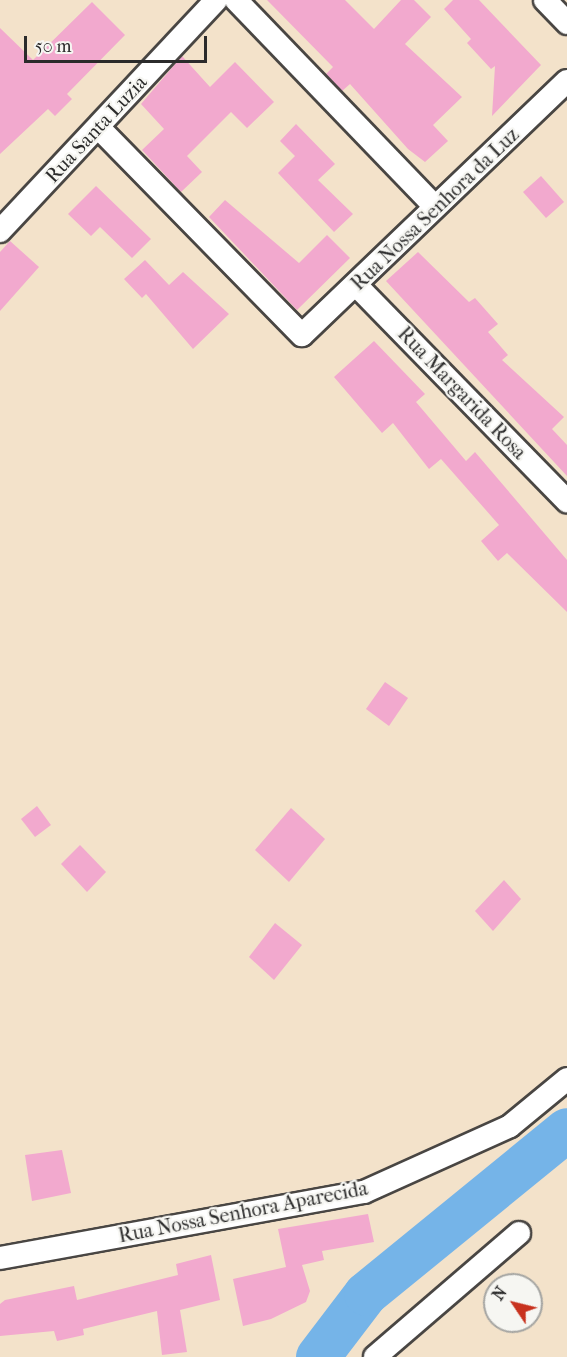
<!DOCTYPE html>
<style>
body{margin:0}
#map{position:relative;width:567px;height:1357px;overflow:hidden;background:#f3e2ca;font-family:"IM FELL French Canon",serif}
div>[style]{position:absolute}
[style*='--x']{left:calc(var(--x)*1px);top:calc(var(--y)*1px);width:calc(var(--w)*1px);rotate:calc(var(--a)*1deg)}
.river>*{height:44px;margin:-22px;padding:0 22px;transform-origin:22px;border-radius:22px;background:#75b4e8}
.building>*{inset:0;background:#f2a9ce}
.roads{filter:drop-shadow(2px 0 #494643) drop-shadow(-2px 0 #494643) drop-shadow(0 2px #494643) drop-shadow(0 -2px #494643)}
.minor>*{height:22px;margin:-11px;padding:0 11px;transform-origin:11px;border-radius:11px;background:#fff}
span{translate:-50% -50%;white-space:nowrap;text-align:center;line-height:1.15;-webkit-text-stroke:4.5px #f6f6f2;paint-order:stroke}
.street-label{font-size:20px;color:#2b2b2b}
.north{position:absolute;left:483px;top:1273px;width:60px;height:60px;box-sizing:border-box;background:#f6f6f2;border:2px solid #a5a5a2;border-radius:50%;rotate:305deg;font-size:16px;font-weight:700;line-height:24px;text-align:center;color:#2b2b2b}
.north::after{content:'';display:block;margin:auto;width:21px;height:27px;background:#c8321e;clip-path:polygon(50% 0,100% 100%,50% 72%,0 100%)}
.scale{position:absolute;left:24px;top:36px;width:183px;height:27px;box-sizing:border-box;border:3px solid #2b2b2b;border-top:0;padding-left:8px;font-size:18px;line-height:21px;white-space:nowrap;color:#2b2b2b;-webkit-text-stroke:4px #f6f6f2;paint-order:stroke}
</style>
<div id="map">
<div class="river">
<div style="--x:318;--y:1357;--w:79;--a:-52.7"></div>
<div style="--x:366;--y:1294;--w:259;--a:-39.2"></div>
</div>
<div class="building">
<div style="clip-path:polygon(267px 0,345px 0,374px 29px,401px 0,414px 0,431px 17px,405px 44px,462px 97px,433px 125px,448px 141px,425px 162px,408px 149px,350px 84px,342px 91px,326px 74px,333px 67px)"></div>
<div style="clip-path:polygon(453px 0,479px 0,541px 65px,492px 116px,495px 66px,491px 69px,467px 43px,471px 39px,444px 9px)"></div>
<div style="clip-path:polygon(92px 2px,125px 35px,67px 94px,72px 99px,55px 116px,48px 109px,0 154px,0 28px,33px 60px)"></div>
<div style="clip-path:polygon(182px 56px,210px 87px,235px 62px,274px 102px,247px 128px,231px 112px,187px 156px,202px 172px,181px 192px,142px 150px,164px 129px,141px 104px)"></div>
<div style="clip-path:polygon(296px 124px,335px 164px,318px 180px,353px 214px,334px 232px,278px 173px,295px 156px,280px 141px)"></div>
<div style="clip-path:polygon(541px 176px,564px 202px,546px 218px,523px 192px)"></div>
<div style="clip-path:polygon(96px 186px,151px 239px,132px 258px,100px 227px,91px 236px,68px 214px)"></div>
<div style="clip-path:polygon(225px 200px,299px 263px,327px 235px,350px 258px,297px 310px,209px 217px)"></div>
<div style="clip-path:polygon(10px 241px,39px 267px,0 311px,0 252px)"></div>
<div style="clip-path:polygon(418px 252px,469px 302px,475px 298px,498px 324px,488px 332px,508px 355px,502px 360px,564px 417px,552px 429px,567px 445px,567px 476px,386px 281px)"></div>
<div style="clip-path:polygon(145px 260px,169px 285px,183px 272px,229px 314px,193px 349px,146px 294px,142px 298px,124px 279px)"></div>
<div style="clip-path:polygon(374px 341px,425px 394px,416px 402px,466px 461px,475px 452px,567px 560px,567px 612px,507px 553px,498px 561px,481px 541px,499px 525px,441px 459px,429px 469px,393px 423px,382px 433px,334px 377px)"></div>
<div style="clip-path:polygon(385px 682px,408px 698px,389px 726px,366px 709px)"></div>
<div style="clip-path:polygon(37px 806px,51px 825px,35px 837px,21px 819px)"></div>
<div style="clip-path:polygon(291px 808px,325px 839px,289px 882px,255px 850px)"></div>
<div style="clip-path:polygon(80px 845px,106px 872px,87px 892px,61px 864px)"></div>
<div style="clip-path:polygon(504px 880px,521px 899px,493px 931px,475px 911px)"></div>
<div style="clip-path:polygon(275px 923px,302px 945px,274px 980px,249px 957px)"></div>
<div style="clip-path:polygon(62px 1150px,71px 1193px,32px 1201px,25px 1155px)"></div>
<div style="clip-path:polygon(368px 1214px,374px 1242px,322px 1251px,324px 1260px,302px 1265px,310px 1291px,306px 1302px,271px 1319px,243px 1326px,233px 1279px,286px 1267px,278px 1229px)"></div>
<div style="clip-path:polygon(211px 1255px,220px 1300px,180px 1310px,187px 1352px,162px 1355px,157px 1311px,83px 1329px,84px 1335px,57px 1341px,54px 1331px,0 1336px,0 1304px,5px 1300px,74px 1286px,77px 1300px,178px 1275px,176px 1264px)"></div>
</div>
<div class="roads">
<div class="minor">
<div style="--x:236;--y:0;--w:287;--a:46.1"></div>
<div style="--x:545;--y:0;--w:32;--a:46"></div>
<div style="--x:99;--y:128;--w:290;--a:45.6"></div>
<div style="--x:302;--y:335;--w:367;--a:-43.8"></div>
<div style="--x:0;--y:231;--w:316;--a:-46.9"></div>
<div style="--x:357;--y:286;--w:301;--a:45.7"></div>
<div style="--x:0;--y:1258;--w:370;--a:-10.3"></div>
<div style="--x:364;--y:1192;--w:160;--a:-24.3"></div>
<div style="--x:510;--y:1126;--w:74;--a:-39.5"></div>
<div style="--x:375;--y:1357;--w:190;--a:-40.7"></div>
</div>
</div>
<div class="street-label">
<span style="left:96px;top:129px;rotate:-47deg">Rua Santa Luzia</span>
<span style="left:435px;top:209px;rotate:-44deg">Rua Nossa Senhora da Luz</span>
<span style="left:462px;top:393px;rotate:46deg">Rua Margarida Rosa</span>
<span style="left:243px;top:1212px;rotate:-11deg">Rua Nossa Senhora Aparecida</span>
</div>
<div class="north">N</div>
<div class="scale">50 m</div>
</div>
